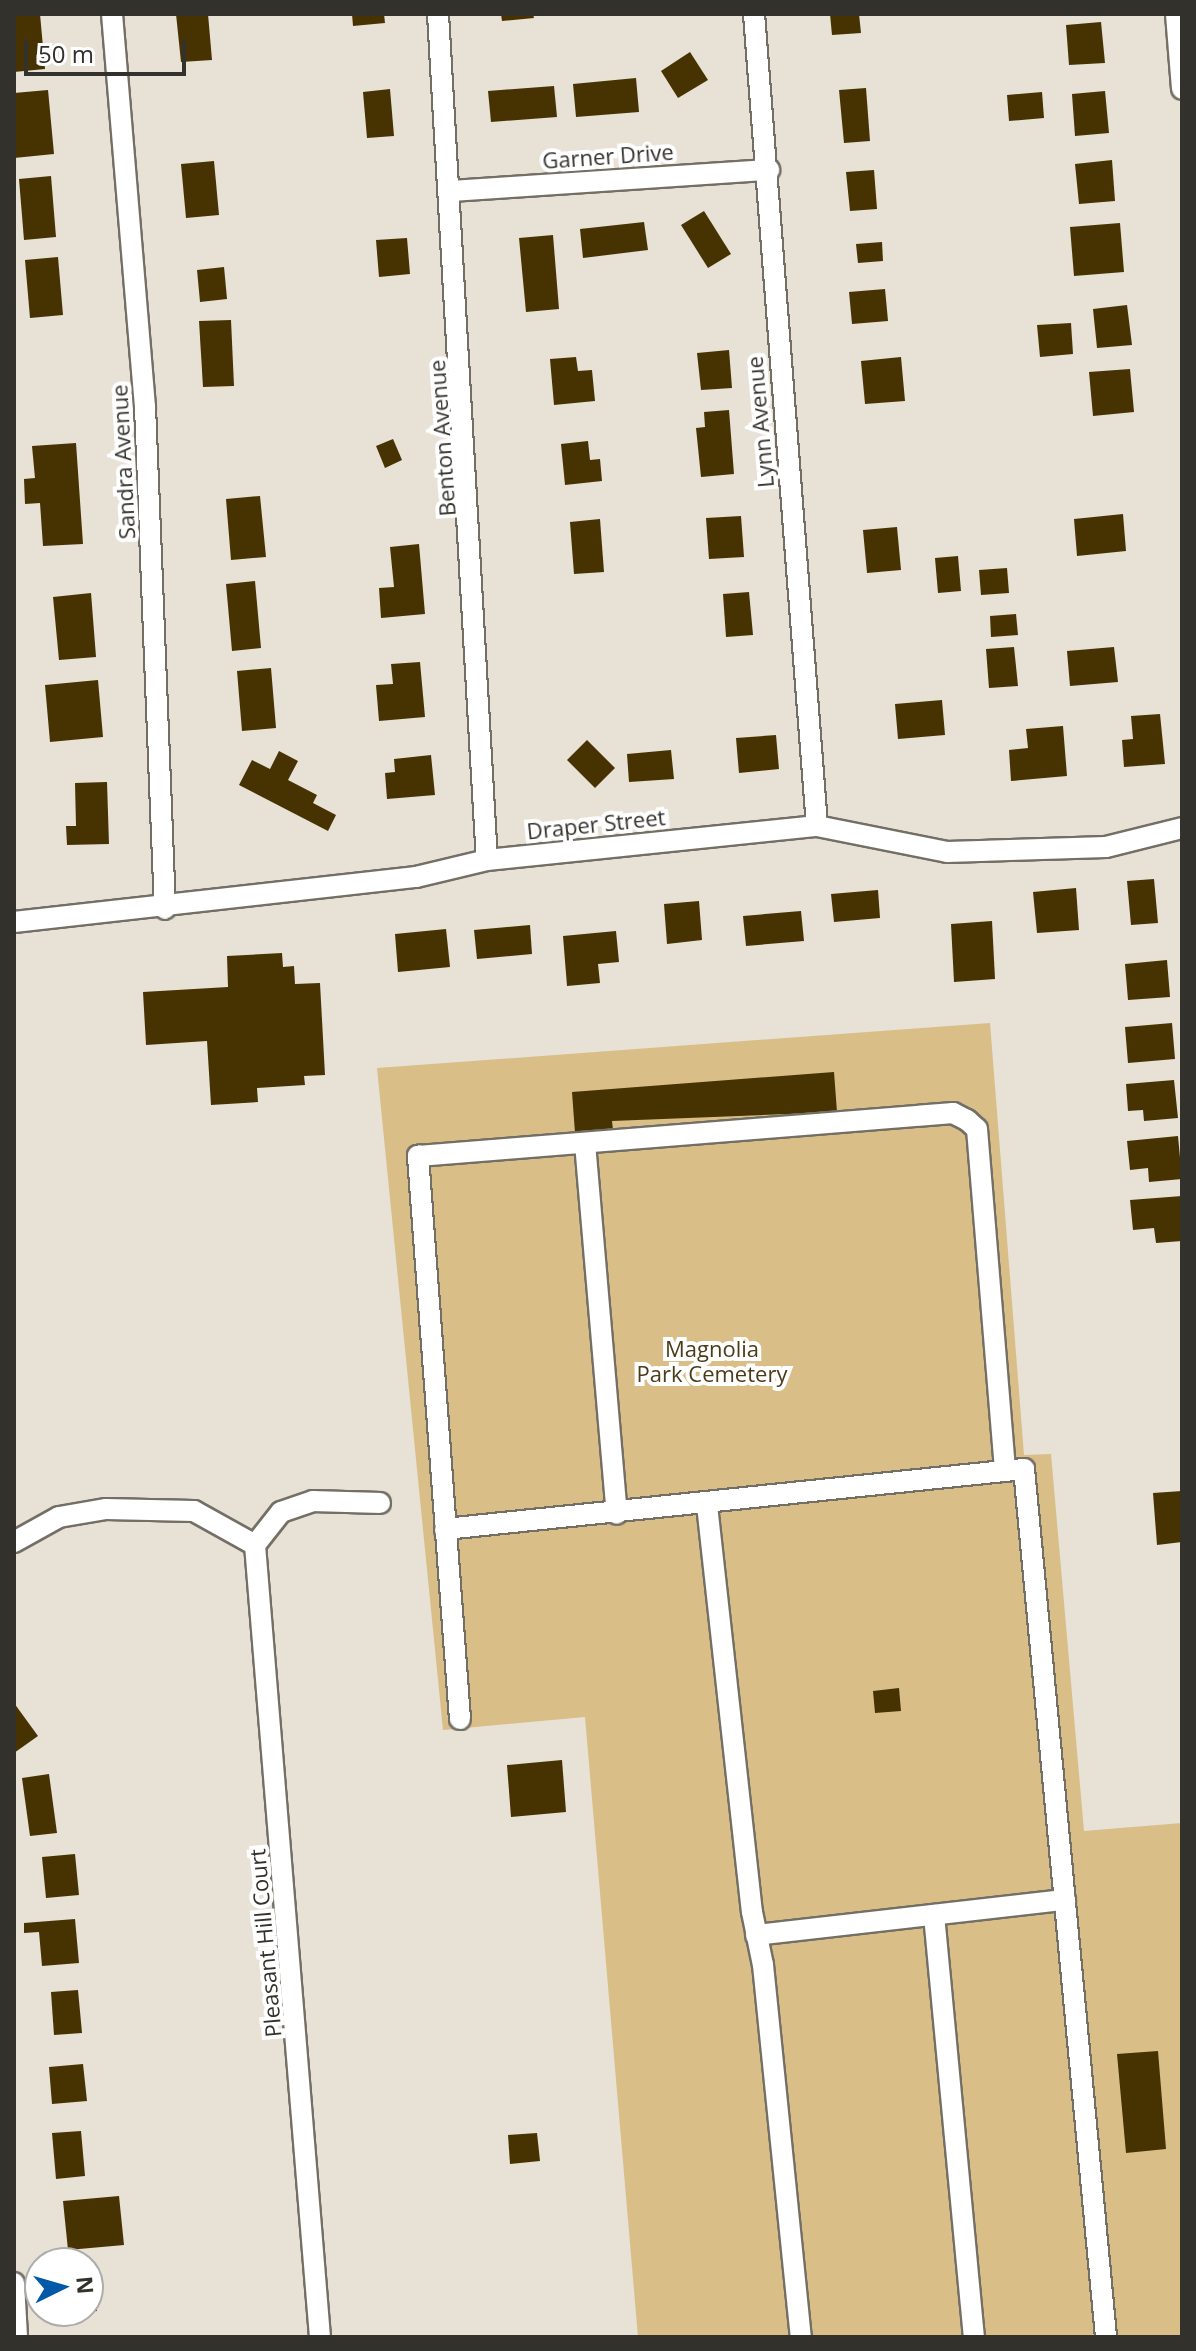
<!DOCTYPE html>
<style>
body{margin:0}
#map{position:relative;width:1196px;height:2351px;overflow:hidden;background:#e7e1d6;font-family:"Open Sans",sans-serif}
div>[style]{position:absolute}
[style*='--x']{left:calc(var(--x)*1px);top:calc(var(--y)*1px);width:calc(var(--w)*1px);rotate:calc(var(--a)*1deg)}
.green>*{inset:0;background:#dabe87}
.building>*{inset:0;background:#473302}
.roads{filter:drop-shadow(2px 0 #746f65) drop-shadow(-2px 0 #746f65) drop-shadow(0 2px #746f65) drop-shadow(0 -2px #746f65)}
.minor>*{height:20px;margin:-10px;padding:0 10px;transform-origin:10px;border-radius:10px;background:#fff}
span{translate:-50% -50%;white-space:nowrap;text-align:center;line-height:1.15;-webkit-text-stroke:8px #fff;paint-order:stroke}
.street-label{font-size:22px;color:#33312c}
.park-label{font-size:22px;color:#4b3b17}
.frame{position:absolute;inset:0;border:16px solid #33312c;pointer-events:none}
.north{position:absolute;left:24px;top:2247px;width:80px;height:80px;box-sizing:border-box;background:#fff;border:2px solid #adadab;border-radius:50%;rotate:85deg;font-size:22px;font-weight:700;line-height:32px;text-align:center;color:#33312c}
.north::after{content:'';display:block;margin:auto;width:28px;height:36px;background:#0159a7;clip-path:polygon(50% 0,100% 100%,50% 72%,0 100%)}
.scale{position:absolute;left:24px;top:40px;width:162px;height:36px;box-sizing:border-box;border:4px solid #33312c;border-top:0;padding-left:10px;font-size:24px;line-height:28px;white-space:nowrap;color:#33312c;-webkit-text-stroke:6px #fff;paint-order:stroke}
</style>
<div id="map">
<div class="green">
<div style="clip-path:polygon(990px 1023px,1024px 1455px,1051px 1454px,1084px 1831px,1182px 1823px,1182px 2337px,638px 2337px,585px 1717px,443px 1730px,377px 1068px)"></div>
</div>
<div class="building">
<div style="clip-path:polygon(14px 14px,40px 14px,45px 69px,14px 72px)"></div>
<div style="clip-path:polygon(176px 14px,208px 14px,212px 60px,181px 62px)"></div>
<div style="clip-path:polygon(352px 14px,384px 14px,385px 23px,353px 26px)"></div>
<div style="clip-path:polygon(501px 14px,533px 14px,534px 18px,502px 21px)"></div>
<div style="clip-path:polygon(830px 14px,859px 14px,861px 33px,832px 35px)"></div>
<div style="clip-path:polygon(1101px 22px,1105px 63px,1069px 65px,1066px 25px)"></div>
<div style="clip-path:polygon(690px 52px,708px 80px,678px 98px,661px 71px)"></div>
<div style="clip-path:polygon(636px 78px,639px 112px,576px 117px,573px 84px)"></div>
<div style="clip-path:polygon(554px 86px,557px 117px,491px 122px,488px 91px)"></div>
<div style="clip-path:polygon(866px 88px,870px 141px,844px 143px,839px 90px)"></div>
<div style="clip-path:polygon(390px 89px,394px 136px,367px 138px,363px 92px)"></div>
<div style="clip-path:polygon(48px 90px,54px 154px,14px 158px,14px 93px)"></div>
<div style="clip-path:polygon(1105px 91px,1109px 133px,1075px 136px,1072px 94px)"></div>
<div style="clip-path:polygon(1042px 92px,1044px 118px,1009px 121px,1007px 95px)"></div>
<div style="clip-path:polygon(1112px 160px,1115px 201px,1079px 204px,1075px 164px)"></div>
<div style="clip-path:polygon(214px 161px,219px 215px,186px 218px,181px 164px)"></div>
<div style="clip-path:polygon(874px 170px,877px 209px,850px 211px,846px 172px)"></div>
<div style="clip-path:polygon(51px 176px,56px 237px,24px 240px,19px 179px)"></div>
<div style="clip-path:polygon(704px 211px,731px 254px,708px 268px,681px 225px)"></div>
<div style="clip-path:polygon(644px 222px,648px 250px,583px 258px,580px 229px)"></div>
<div style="clip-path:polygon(1120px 223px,1124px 272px,1074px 276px,1070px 227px)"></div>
<div style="clip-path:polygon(553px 235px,559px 309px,526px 312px,519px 238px)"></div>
<div style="clip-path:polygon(407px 238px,410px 274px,379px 277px,376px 240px)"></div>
<div style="clip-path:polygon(882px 242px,883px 261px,858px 263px,856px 244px)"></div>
<div style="clip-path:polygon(58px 257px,63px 315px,30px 318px,25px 260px)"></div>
<div style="clip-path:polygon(224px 267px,227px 299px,200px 302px,197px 270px)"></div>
<div style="clip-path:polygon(885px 289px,888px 321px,852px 324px,849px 292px)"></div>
<div style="clip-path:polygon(1127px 305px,1132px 345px,1097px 348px,1093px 309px)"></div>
<div style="clip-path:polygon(231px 320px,234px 386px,203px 387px,199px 321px)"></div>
<div style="clip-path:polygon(1071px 323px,1073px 354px,1040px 357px,1037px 325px)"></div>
<div style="clip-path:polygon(729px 350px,732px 388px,701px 390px,697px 353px)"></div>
<div style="clip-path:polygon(576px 357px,578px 371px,592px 370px,595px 401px,554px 405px,550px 359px)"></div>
<div style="clip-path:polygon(901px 357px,905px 401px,865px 404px,861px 361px)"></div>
<div style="clip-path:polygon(1130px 369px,1134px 412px,1093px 416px,1089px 372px)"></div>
<div style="clip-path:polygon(729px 410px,734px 474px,701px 477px,696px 428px,705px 427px,704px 412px)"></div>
<div style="clip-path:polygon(393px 439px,402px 460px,385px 468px,376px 446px)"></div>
<div style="clip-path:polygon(588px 441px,590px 460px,600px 459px,602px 481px,565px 485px,561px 444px)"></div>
<div style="clip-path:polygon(76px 443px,83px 544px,43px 546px,40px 503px,25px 504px,24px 479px,35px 478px,32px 446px)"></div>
<div style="clip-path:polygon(260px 496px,266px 557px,231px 560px,226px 499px)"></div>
<div style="clip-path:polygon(1123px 514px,1126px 551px,1077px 556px,1074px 519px)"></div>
<div style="clip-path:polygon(741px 516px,744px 557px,709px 559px,706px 518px)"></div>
<div style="clip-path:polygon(600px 519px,604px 572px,574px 574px,570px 522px)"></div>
<div style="clip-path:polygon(897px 527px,901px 570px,867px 573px,863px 530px)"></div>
<div style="clip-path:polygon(419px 544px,425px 614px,381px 618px,379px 588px,394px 587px,390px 547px)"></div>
<div style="clip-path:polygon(958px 556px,961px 591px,938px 593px,935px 558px)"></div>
<div style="clip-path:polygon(1007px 568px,1009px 593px,981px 595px,979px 570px)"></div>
<div style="clip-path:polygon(255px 581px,261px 648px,232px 651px,226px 584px)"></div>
<div style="clip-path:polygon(749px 592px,753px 635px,726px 637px,723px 594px)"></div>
<div style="clip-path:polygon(91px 593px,96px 657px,59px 660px,53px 597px)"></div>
<div style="clip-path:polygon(1016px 614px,1018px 635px,991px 637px,990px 616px)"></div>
<div style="clip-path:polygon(1014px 647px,1018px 686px,989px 688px,986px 649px)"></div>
<div style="clip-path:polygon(1114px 647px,1118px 682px,1070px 686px,1067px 651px)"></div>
<div style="clip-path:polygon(420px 662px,425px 717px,379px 721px,376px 685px,393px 684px,391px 664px)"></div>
<div style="clip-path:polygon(271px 668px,276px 728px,242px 731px,237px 671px)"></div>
<div style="clip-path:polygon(98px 680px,103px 737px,50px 742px,45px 685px)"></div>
<div style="clip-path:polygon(942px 700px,945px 735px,898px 739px,895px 704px)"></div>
<div style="clip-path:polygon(1160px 714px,1165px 764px,1124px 767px,1122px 740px,1133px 739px,1131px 716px)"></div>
<div style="clip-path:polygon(1063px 726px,1067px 776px,1011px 781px,1009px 750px,1028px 748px,1026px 729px)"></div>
<div style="clip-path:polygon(776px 735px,779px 769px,739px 773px,736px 738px)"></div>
<div style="clip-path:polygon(587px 740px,615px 768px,595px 788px,567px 760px)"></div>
<div style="clip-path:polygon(671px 750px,674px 779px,629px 782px,627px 754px)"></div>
<div style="clip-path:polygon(279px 751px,298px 761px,288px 780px,317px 795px,313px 803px,336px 815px,328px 831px,239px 785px,252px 760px,270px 769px)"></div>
<div style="clip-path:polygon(431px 755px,435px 795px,387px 799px,385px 773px,395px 772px,394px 759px)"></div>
<div style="clip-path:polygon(107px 782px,109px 844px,67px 845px,66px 826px,76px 826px,75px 783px)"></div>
<div style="clip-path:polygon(1154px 879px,1158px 923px,1131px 925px,1127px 881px)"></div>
<div style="clip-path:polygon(1076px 888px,1079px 930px,1037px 933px,1033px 892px)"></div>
<div style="clip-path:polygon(878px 890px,880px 918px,834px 922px,831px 894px)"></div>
<div style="clip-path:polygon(699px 901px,702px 940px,667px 944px,664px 904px)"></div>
<div style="clip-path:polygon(801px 911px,804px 941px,746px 946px,743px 916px)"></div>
<div style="clip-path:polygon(992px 921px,995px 979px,954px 982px,951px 924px)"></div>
<div style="clip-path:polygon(530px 925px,532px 954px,477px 959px,474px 930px)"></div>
<div style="clip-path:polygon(446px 929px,450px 967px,398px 972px,395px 934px)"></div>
<div style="clip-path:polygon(616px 931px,619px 962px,598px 964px,600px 983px,567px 986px,563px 936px)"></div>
<div style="clip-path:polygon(282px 953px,283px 967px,294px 966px,295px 984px,320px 983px,325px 1075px,304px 1076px,305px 1085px,257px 1088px,258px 1102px,211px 1105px,207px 1041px,146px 1045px,143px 992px,228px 987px,227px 956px)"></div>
<div style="clip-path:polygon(1167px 960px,1170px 997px,1128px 1000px,1125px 964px)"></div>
<div style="clip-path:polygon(1172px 1023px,1175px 1059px,1128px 1063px,1125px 1027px)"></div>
<div style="clip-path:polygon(834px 1072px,837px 1112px,612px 1121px,613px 1130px,575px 1133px,572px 1092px)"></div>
<div style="clip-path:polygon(1174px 1080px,1178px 1118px,1144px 1121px,1143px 1110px,1128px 1111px,1126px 1084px)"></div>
<div style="clip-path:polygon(1178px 1136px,1182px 1179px,1149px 1182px,1148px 1168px,1130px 1170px,1127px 1141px)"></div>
<div style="clip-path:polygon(1182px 1196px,1182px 1241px,1156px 1243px,1154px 1228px,1133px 1230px,1130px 1200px)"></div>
<div style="clip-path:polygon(1182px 1491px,1182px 1542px,1157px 1545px,1153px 1493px)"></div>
<div style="clip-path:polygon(899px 1688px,901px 1711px,875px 1713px,873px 1691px)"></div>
<div style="clip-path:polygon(14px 1703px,38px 1736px,14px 1753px)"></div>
<div style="clip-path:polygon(562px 1760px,566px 1812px,511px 1817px,507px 1765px)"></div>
<div style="clip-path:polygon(49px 1774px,57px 1833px,30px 1836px,22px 1778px)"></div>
<div style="clip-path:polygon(75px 1854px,79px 1895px,46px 1898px,42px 1857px)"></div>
<div style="clip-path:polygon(75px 1919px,79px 1963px,42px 1966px,39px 1932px,24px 1933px,24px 1923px)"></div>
<div style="clip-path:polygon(78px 1990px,82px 2033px,54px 2035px,51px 1992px)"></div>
<div style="clip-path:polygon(1158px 2051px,1166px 2149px,1126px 2153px,1117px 2054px)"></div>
<div style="clip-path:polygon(83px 2064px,87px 2101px,52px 2104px,49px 2067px)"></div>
<div style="clip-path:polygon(81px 2131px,85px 2176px,56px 2179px,52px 2133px)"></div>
<div style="clip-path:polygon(537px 2133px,540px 2161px,510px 2164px,508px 2135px)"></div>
<div style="clip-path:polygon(119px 2196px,124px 2245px,68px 2250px,63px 2201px)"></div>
<div style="clip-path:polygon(94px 2271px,97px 2311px,88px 2312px,88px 2272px)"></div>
</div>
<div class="roads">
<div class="minor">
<div style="--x:112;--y:14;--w:394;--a:85.2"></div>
<div style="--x:145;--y:407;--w:502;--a:87.72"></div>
<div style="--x:438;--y:14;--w:847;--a:86.69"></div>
<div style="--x:754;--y:14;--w:814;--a:85.56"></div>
<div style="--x:1176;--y:14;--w:75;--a:85.4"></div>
<div style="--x:450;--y:191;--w:320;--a:-3.8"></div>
<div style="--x:14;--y:922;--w:405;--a:-6.4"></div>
<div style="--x:416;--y:877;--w:73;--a:-13.5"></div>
<div style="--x:487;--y:860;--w:332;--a:-5.9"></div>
<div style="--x:817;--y:826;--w:133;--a:11.3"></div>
<div style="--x:947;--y:852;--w:159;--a:-1.8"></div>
<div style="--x:1106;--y:847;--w:78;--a:-14"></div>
<div style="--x:585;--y:1143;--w:372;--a:85.1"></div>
<div style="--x:707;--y:1505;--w:409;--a:83.7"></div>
<div style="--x:752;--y:1912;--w:54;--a:78.3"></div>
<div style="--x:763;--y:1965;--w:374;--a:84.2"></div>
<div style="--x:445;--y:1529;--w:582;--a:-5.92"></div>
<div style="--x:1024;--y:1469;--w:872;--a:84.6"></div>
<div style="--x:14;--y:1542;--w:51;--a:-29.1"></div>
<div style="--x:59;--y:1517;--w:48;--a:-9.7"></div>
<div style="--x:106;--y:1509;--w:88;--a:1.3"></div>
<div style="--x:194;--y:1511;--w:70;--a:29.1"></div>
<div style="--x:255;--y:1545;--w:795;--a:85.31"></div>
<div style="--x:255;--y:1545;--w:42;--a:-51.8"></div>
<div style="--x:281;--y:1512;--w:34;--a:-19"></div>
<div style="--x:313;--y:1501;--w:67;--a:1.7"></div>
<div style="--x:460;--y:1719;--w:565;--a:-94.27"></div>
<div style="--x:418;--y:1156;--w:537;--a:-4.6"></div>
<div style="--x:953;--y:1113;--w:16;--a:27"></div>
<div style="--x:967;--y:1120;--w:13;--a:42"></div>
<div style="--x:977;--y:1129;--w:343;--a:85.3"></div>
<div style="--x:934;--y:1915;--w:424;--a:84.6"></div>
<div style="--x:756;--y:1935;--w:311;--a:-6.5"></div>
<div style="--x:14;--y:2283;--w:54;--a:86.8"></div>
</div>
</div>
<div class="street-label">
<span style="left:608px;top:156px;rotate:-4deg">Garner Drive</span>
<span style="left:760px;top:422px;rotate:-95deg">Lynn Avenue</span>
<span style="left:442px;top:438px;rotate:-94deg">Benton Avenue</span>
<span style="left:123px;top:462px;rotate:-93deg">Sandra Avenue</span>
<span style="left:596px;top:824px;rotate:-6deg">Draper Street</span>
<span style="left:265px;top:1943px;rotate:-95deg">Pleasant Hill Court</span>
</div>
<div class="park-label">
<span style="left:712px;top:1361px">Magnolia<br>Park Cemetery</span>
</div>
<div class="frame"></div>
<div class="north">N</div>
<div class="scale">50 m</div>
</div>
